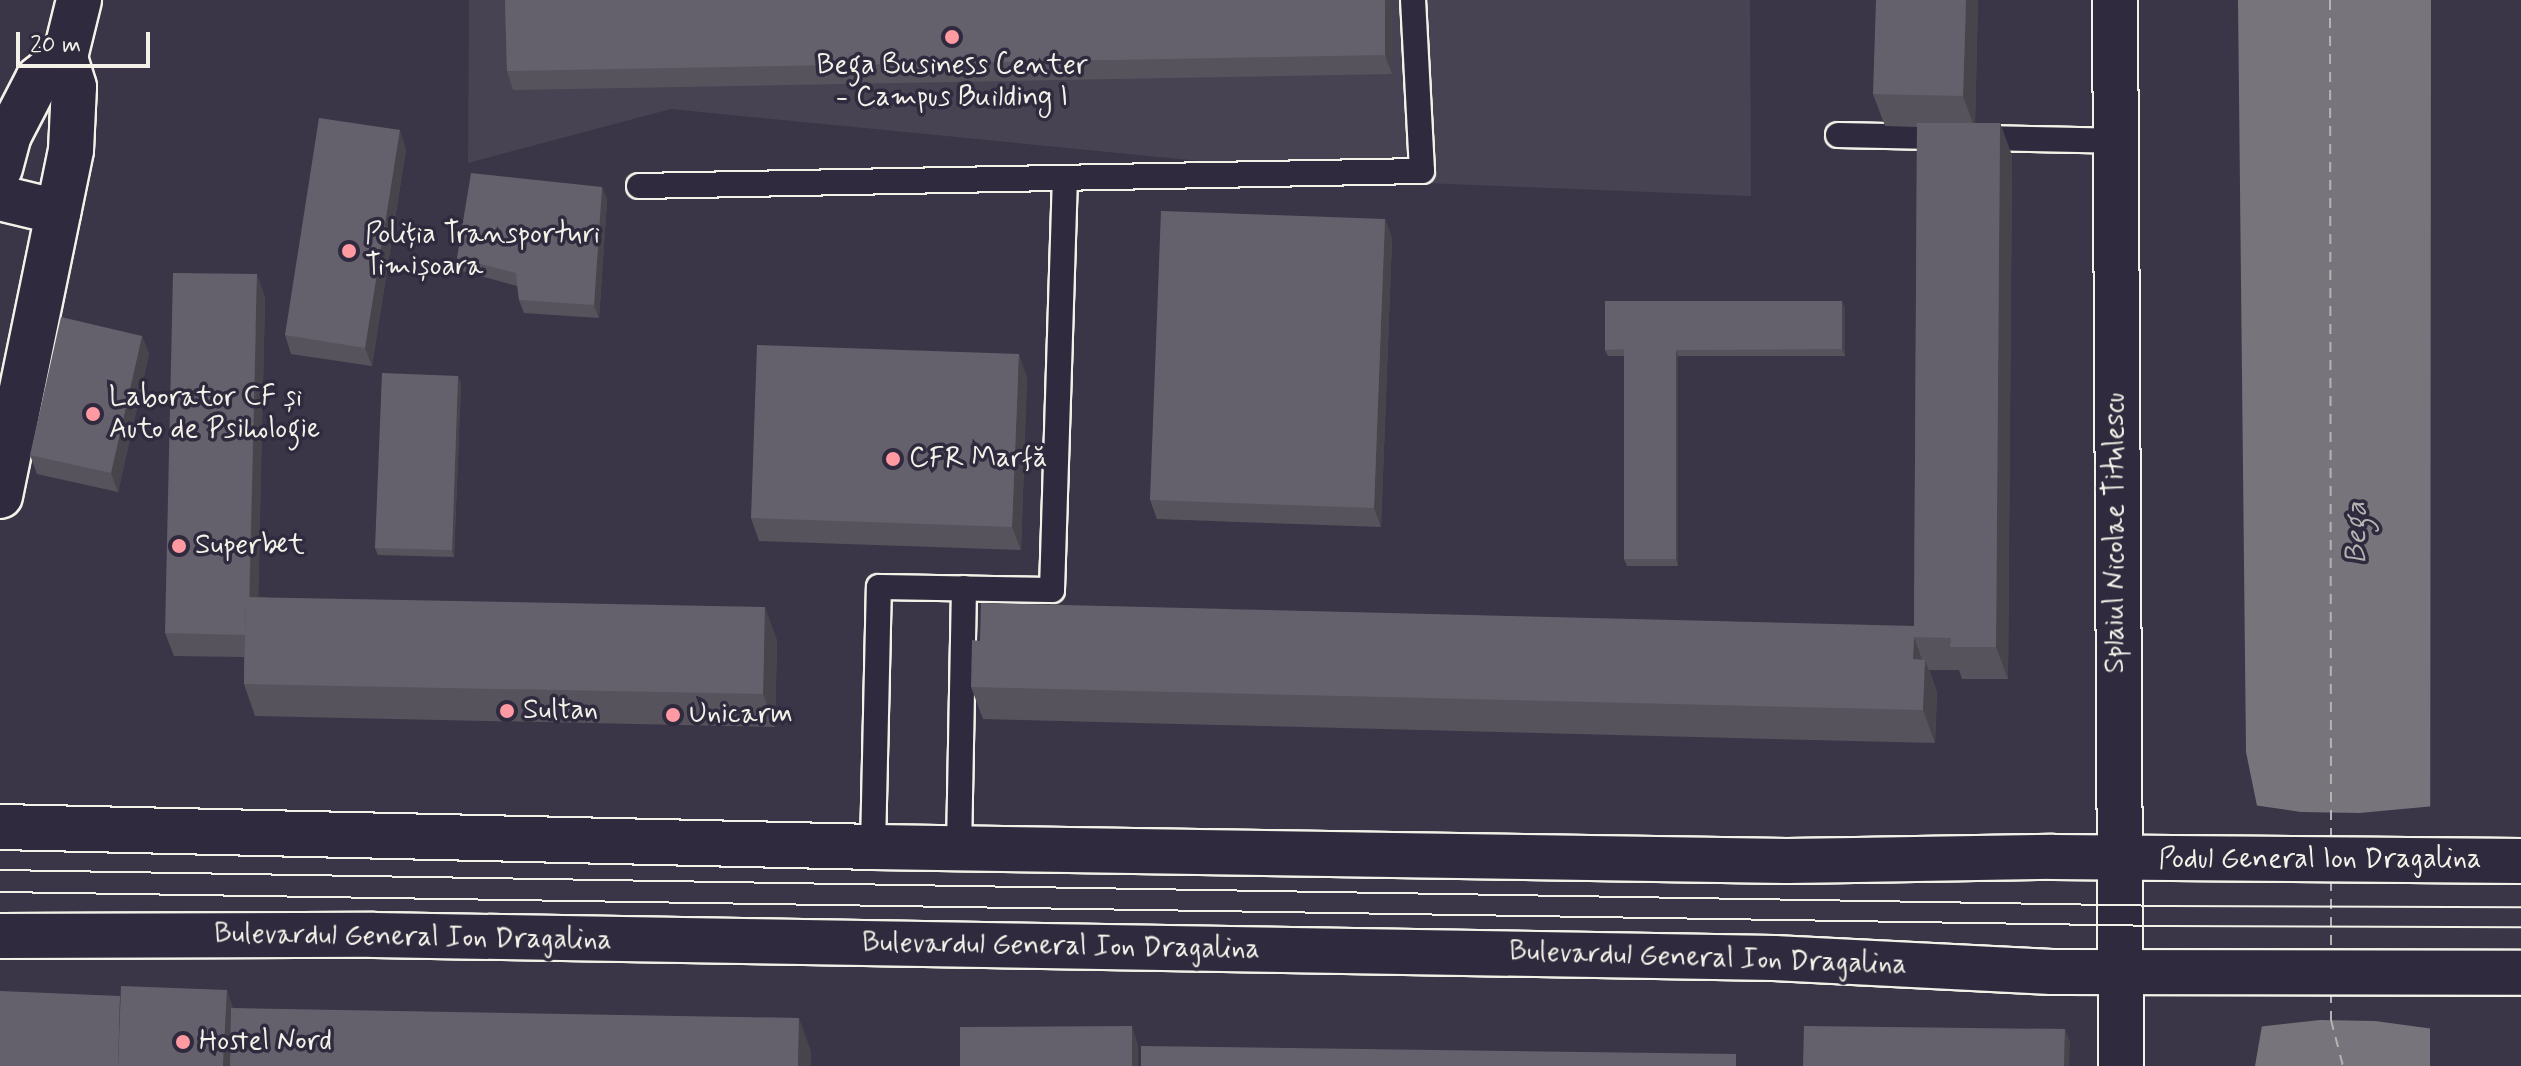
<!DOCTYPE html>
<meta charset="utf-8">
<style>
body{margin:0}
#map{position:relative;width:2521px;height:1066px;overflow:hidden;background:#3b3647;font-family:Mynerve,sans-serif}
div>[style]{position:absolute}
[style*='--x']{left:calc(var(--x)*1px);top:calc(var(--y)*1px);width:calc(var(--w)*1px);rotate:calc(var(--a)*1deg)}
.built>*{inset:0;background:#484352}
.water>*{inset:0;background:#78747b}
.pier>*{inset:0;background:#3b3647}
.ferry>*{height:2px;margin-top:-1px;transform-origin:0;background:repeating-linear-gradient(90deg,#b6b2b2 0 10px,transparent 0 18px)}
.roads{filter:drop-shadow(2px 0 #f4f1e8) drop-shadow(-2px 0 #f4f1e8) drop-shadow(0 2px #f4f1e8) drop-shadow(0 -2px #f4f1e8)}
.lane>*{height:24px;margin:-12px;padding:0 12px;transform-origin:12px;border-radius:12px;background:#2f2a3d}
.secondary>*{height:44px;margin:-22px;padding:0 22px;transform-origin:22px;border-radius:22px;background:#2f2a3d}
.primary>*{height:44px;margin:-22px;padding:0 22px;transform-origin:22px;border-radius:22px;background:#2f2a3d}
.tram>*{height:2px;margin:-1px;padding:0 1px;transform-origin:1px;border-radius:1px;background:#f4f1e8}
.wall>*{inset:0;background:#57535d}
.shaded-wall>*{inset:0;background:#47444c}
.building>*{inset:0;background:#65616c}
.dots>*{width:22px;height:22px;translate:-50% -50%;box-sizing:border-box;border:4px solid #2f2a3d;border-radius:50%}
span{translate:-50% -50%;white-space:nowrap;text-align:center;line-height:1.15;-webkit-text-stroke:7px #2f2a3d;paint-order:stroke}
.poi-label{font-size:28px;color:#f4f1e8}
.left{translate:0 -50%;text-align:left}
.street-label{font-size:28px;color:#f4f1e8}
.water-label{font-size:30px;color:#b6b2b2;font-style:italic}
.scale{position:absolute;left:16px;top:32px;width:134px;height:36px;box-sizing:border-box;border:4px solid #f4f1e8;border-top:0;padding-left:10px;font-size:24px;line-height:28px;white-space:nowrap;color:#f4f1e8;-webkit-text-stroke:6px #2f2a3d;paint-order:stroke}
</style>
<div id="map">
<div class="built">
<div style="clip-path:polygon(469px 0,1750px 0,1751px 196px,1424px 183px,671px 109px,468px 163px)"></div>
</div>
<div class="water">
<div style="clip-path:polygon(2238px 0,2431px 0,2430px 1066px,2255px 1066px,2269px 985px,2265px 845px,2246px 752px)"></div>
</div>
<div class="pier">
<div style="clip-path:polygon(2253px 805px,2301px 812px,2359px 813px,2435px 806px,2434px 1029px,2375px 1021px,2320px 1020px,2257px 1027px,2265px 984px,2261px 845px)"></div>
</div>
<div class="ferry">
<div style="--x:2330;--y:0;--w:839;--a:89.93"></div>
<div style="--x:2331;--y:881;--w:70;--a:90"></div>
<div style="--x:2331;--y:993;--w:27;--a:90"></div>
<div style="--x:2331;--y:1020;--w:48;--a:75.4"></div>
</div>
<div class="roads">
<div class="lane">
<div style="--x:1838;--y:135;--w:277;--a:1.2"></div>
<div style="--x:639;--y:186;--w:783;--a:-1.1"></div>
<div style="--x:1422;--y:171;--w:171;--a:-93"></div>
<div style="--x:873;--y:847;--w:260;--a:-88.7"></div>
<div style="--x:879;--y:587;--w:173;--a:1"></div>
<div style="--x:1052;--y:590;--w:412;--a:-88.2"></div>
<div style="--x:959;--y:848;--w:260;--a:-88.9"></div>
</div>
<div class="secondary">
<div style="--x:2115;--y:0;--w:1066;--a:89.68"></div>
<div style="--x:0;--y:827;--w:873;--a:1.31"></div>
<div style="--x:873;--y:847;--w:914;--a:0.88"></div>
<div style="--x:1787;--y:861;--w:266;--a:-0.9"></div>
<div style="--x:2053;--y:857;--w:468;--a:0.5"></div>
<div style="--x:0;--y:936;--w:374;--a:-0.2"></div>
<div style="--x:374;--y:935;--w:1400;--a:0.94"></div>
<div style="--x:1774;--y:958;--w:278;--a:2.9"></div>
<div style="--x:2052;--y:972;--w:469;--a:0.1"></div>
</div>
<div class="primary">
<div style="--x:0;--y:168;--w:34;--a:-75"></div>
<div style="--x:9;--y:135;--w:63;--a:-62.6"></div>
<div style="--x:38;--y:79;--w:35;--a:-39"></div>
<div style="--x:0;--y:198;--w:60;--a:13.6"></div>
<div style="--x:0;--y:496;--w:353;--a:-78.4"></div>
<div style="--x:71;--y:150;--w:63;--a:-87.3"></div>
<div style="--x:74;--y:87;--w:31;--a:-107"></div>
<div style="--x:65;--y:57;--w:59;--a:-76.2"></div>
</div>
</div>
<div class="tram">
<div style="--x:0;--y:870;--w:2168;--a:0.95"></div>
<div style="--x:2168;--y:906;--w:353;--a:0.2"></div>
<div style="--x:0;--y:892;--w:2169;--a:0.9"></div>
<div style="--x:2169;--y:926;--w:352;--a:0.2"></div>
</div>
<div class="wall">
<div style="clip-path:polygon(505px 0,1391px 0,1392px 74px,513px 90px,507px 71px)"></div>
<div style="clip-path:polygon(1978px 0,1975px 123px,2000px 123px,2012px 156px,2008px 679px,1962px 679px,1959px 670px,1929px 670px,1937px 692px,1935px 743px,983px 719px,971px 687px,1914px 626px,1917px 127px,1885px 126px,1873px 94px)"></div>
<div style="clip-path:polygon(406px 149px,372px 366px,291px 354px,285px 335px)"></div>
<div style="clip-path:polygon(602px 187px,607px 200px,599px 318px,524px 313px,519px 300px,517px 286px,462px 271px,457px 258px)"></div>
<div style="clip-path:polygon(1385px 219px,1392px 238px,1381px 527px,1157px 519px,1150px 500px)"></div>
<div style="clip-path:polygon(265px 297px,258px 597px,777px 640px,775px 727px,255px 716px,244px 684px,244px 657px,174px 656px,165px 633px)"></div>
<div style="clip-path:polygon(1845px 308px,1845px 356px,1678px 356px,1678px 566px,1627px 566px,1624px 559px,1624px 356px,1608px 356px,1605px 350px)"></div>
<div style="clip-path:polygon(142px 336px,149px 354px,118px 492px,37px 474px,30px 455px)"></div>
<div style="clip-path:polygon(458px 376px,461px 383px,454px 557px,378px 555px,375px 548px)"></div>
<div style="clip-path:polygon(1027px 377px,1021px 550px,759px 541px,751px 518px)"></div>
</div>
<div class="shaded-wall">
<div style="clip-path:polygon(1385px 0,1391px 0,1392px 74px,1385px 55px)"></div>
<div style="clip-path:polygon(1966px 0,1978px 0,1975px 129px,1963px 96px)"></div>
<div style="clip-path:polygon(2000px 123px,2012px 156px,2008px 679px,1996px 647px)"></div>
<div style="clip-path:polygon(400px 130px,406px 149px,372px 366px,365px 348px)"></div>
<div style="clip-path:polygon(602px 187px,607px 200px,599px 318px,594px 305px)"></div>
<div style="clip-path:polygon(1385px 219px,1392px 238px,1381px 527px,1374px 508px)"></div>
<div style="clip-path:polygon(257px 274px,265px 297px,257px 658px,249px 635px)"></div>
<div style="clip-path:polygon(1842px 301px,1845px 308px,1845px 356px,1842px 349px)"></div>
<div style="clip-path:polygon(142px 336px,149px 354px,118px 492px,111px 473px)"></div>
<div style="clip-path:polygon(1676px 350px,1678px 356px,1678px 566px,1676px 559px)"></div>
<div style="clip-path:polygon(1019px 354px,1027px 377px,1021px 550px,1012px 527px)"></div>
<div style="clip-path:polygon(458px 376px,461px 383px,454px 557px,452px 550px)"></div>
<div style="clip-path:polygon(765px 607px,777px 640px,775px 727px,763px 694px)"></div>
<div style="clip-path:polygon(1914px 637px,1925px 668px,1925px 660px,1937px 692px,1935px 743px,1923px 710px,1913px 659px)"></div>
<div style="clip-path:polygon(227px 990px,237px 1019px,235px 1066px,223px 1066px)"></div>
<div style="clip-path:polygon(799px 1018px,811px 1051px,811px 1066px,798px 1066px)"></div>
<div style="clip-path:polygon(1132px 1026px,1138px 1045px,1138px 1066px,1132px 1066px)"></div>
<div style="clip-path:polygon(2065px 1029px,2070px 1042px,2069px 1066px,2064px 1066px)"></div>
</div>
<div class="building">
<div style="clip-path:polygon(505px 0,1385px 0,1385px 55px,507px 71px)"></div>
<div style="clip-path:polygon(1876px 0,1966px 0,1963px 96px,1873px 94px)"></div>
<div style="clip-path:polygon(319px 118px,400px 130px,365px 348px,285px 335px)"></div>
<div style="clip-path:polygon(1917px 123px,2000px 123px,1996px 647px,1950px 647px,1951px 638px,1914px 637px,1913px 659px,1925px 660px,1923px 710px,971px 687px,972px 640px,980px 641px,981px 603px,1914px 626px)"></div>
<div style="clip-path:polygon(471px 173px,602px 187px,594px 305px,519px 300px,516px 273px,457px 258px)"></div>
<div style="clip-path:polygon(1161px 211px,1385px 219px,1374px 508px,1150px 500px)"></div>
<div style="clip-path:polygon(173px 273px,257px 274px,249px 597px,246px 597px,245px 635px,165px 633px)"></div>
<div style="clip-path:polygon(1605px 301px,1842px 301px,1842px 349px,1676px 350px,1676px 559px,1624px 559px,1624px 349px,1605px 350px)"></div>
<div style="clip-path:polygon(61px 317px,142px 336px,111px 473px,30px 455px)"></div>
<div style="clip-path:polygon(757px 345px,1019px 354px,1012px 527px,751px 518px)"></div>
<div style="clip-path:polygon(382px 373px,458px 376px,452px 550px,375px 548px)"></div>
<div style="clip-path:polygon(246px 597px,765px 607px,763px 694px,244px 684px)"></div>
<div style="clip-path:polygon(121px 986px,227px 990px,223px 1066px,118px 1066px)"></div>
<div style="clip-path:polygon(0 991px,120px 996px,118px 1066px,0 1066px)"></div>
<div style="clip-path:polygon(231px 1008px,799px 1018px,798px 1066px,230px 1066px)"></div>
<div style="clip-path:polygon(1132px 1026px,1132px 1066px,960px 1066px,960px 1027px)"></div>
<div style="clip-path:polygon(1804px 1026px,2065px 1029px,2064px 1066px,1803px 1066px)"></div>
<div style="clip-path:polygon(1141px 1046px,1736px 1054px,1736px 1066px,1141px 1066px)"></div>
</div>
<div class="dots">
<div style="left:952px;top:37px;background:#ff9aa2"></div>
<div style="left:349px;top:251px;background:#ff9aa2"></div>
<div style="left:93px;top:414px;background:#ff9aa2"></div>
<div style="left:893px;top:459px;background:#ff9aa2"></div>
<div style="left:179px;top:546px;background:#ff9aa2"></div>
<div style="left:507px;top:711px;background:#ff9aa2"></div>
<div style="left:673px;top:715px;background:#ff9aa2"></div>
<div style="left:183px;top:1042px;background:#ff9aa2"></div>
</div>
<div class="poi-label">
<span style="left:952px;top:82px">Bega Business Center<br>- Campus Building I</span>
<span class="left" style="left:365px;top:251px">Poliția Transporturi<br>Timișoara</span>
<span class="left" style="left:109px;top:414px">Laborator CF și<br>Auto de Psihologie</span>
<span class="left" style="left:909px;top:459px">CFR Marfă</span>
<span class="left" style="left:195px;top:546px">Superbet</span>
<span class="left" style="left:523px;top:711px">Sultan</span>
<span class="left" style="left:689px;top:715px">Unicarm</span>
<span class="left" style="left:199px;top:1042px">Hostel Nord</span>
</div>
<div class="street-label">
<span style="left:2116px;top:533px;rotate:-90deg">Splaiul Nicolae Titulescu</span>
<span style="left:2320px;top:860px">Podul General Ion Dragalina</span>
<span style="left:413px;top:938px;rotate:1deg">Bulevardul General Ion Dragalina</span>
<span style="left:1061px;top:947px;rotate:1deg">Bulevardul General Ion Dragalina</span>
<span style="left:1708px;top:959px;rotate:2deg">Bulevardul General Ion Dragalina</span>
</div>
<div class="water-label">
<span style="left:2357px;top:533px;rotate:-90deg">Bega</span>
</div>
<div class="scale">20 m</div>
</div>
